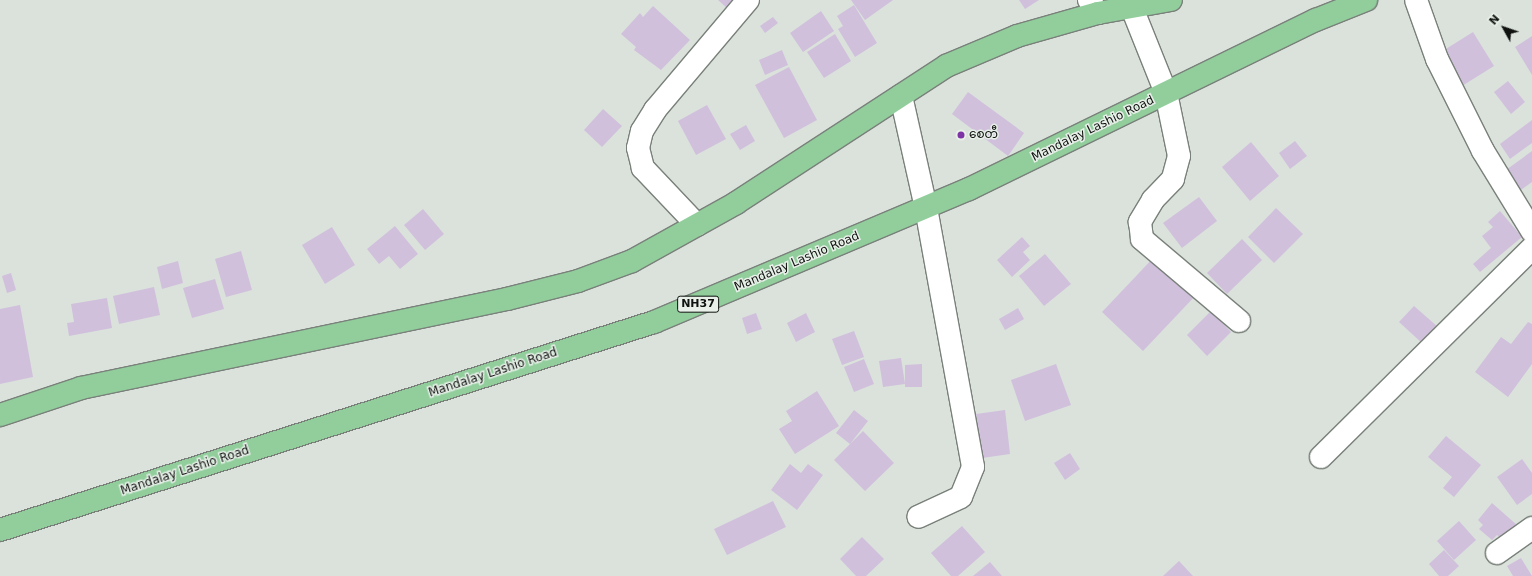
<!DOCTYPE html>
<meta charset="utf-8">
<style>
body{margin:0}
#map{position:relative;width:1532px;height:576px;overflow:hidden;background:#dbe2dc;font-family:"DejaVu Sans","Noto Sans Myanmar",sans-serif}
div>[style]{position:absolute}
[style*='--x']{left:calc(var(--x)*1px);top:calc(var(--y)*1px);width:calc(var(--w)*1px);rotate:calc(var(--a)*1deg)}
.building>*{inset:0;background:#d0c0dc}
.roads{filter:drop-shadow(1px 0 #79807a) drop-shadow(-1px 0 #79807a) drop-shadow(0 1px #79807a) drop-shadow(0 -1px #79807a)}
.minor>*{height:22px;margin:-11px;padding:0 11px;transform-origin:11px;border-radius:11px;background:#fff}
.highway>*{height:22px;margin:-11px;padding:0 11px;transform-origin:11px;border-radius:11px;background:#91ce9c}
.dots>*{width:11px;height:11px;translate:-50% -50%;box-sizing:border-box;border:2px solid #e8f0e9;border-radius:50%}
span{translate:-50% -50%;white-space:nowrap;text-align:center;line-height:1.15;-webkit-text-stroke:3px #e8f0e9;paint-order:stroke}
.shield-label span{padding:1px 3px;background:#e8f0e9;border:1px solid;border-radius:3px;-webkit-text-stroke-width:0}
.shield-label{font-size:11px;color:#0f120f;font-weight:700}
.street-label{font-size:12px;color:#0f120f}
.poi-label{font-size:12px;color:#0f120f}
.left{translate:0 -50%;text-align:left}
.north{position:absolute;left:1484px;top:8px;width:40px;height:40px;-webkit-text-stroke:3px #e8f0e9;paint-order:stroke;rotate:310deg;font-size:11px;font-weight:700;line-height:16px;text-align:center;color:#0f120f}
.north::after{content:'';display:block;margin:auto;width:14px;height:18px;background:#0f120f;clip-path:polygon(50% 0,100% 100%,50% 72%,0 100%)}
</style>
<div id="map">
<div class="building">
<div style="clip-path:polygon(718px 0,736px 0,728px 9px)"></div>
<div style="clip-path:polygon(851px 0,893px 0,865px 20px)"></div>
<div style="clip-path:polygon(1019px 0,1039px 0,1025px 9px)"></div>
<div style="clip-path:polygon(854px 5px,877px 43px,855px 57px,838px 29px,843px 26px,837px 16px)"></div>
<div style="clip-path:polygon(653px 6px,690px 40px,661px 70px,634px 50px,636px 47px,621px 34px,640px 13px,643px 17px)"></div>
<div style="clip-path:polygon(821px 11px,834px 31px,803px 52px,790px 33px)"></div>
<div style="clip-path:polygon(773px 17px,778px 23px,765px 33px,760px 26px)"></div>
<div style="clip-path:polygon(1473px 32px,1494px 66px,1462px 86px,1441px 52px)"></div>
<div style="clip-path:polygon(835px 34px,851px 61px,824px 78px,807px 52px)"></div>
<div style="clip-path:polygon(1532px 36px,1532px 75px,1515px 47px)"></div>
<div style="clip-path:polygon(782px 50px,788px 65px,765px 75px,759px 60px)"></div>
<div style="clip-path:polygon(789px 67px,817px 120px,784px 138px,755px 85px)"></div>
<div style="clip-path:polygon(1508px 81px,1525px 102px,1511px 114px,1494px 92px)"></div>
<div style="clip-path:polygon(968px 92px,1024px 133px,1008px 156px,952px 114px)"></div>
<div style="clip-path:polygon(707px 105px,726px 139px,696px 155px,678px 121px)"></div>
<div style="clip-path:polygon(603px 109px,622px 126px,602px 147px,584px 130px)"></div>
<div style="clip-path:polygon(1532px 120px,1532px 143px,1510px 159px,1500px 144px)"></div>
<div style="clip-path:polygon(746px 125px,755px 141px,740px 150px,730px 134px)"></div>
<div style="clip-path:polygon(1295px 141px,1307px 156px,1290px 169px,1279px 153px)"></div>
<div style="clip-path:polygon(1251px 142px,1279px 176px,1250px 201px,1222px 167px)"></div>
<div style="clip-path:polygon(1532px 151px,1532px 182px,1521px 190px,1506px 170px)"></div>
<div style="clip-path:polygon(1199px 197px,1217px 221px,1182px 248px,1163px 223px)"></div>
<div style="clip-path:polygon(1276px 208px,1303px 234px,1274px 263px,1248px 237px)"></div>
<div style="clip-path:polygon(423px 209px,444px 234px,425px 250px,404px 225px)"></div>
<div style="clip-path:polygon(1500px 211px,1522px 237px,1480px 272px,1473px 264px,1491px 248px,1482px 236px,1493px 227px,1488px 222px)"></div>
<div style="clip-path:polygon(395px 226px,418px 254px,400px 269px,389px 256px,379px 264px,367px 249px)"></div>
<div style="clip-path:polygon(332px 227px,355px 265px,325px 284px,302px 245px)"></div>
<div style="clip-path:polygon(1022px 237px,1030px 246px,1023px 252px,1030px 260px,1012px 277px,997px 260px)"></div>
<div style="clip-path:polygon(1242px 239px,1262px 260px,1227px 294px,1207px 273px)"></div>
<div style="clip-path:polygon(241px 251px,252px 290px,226px 297px,215px 259px)"></div>
<div style="clip-path:polygon(1045px 254px,1071px 284px,1044px 306px,1019px 276px)"></div>
<div style="clip-path:polygon(1156px 255px,1197px 294px,1143px 351px,1102px 312px)"></div>
<div style="clip-path:polygon(178px 261px,183px 283px,162px 289px,157px 267px)"></div>
<div style="clip-path:polygon(11px 273px,16px 290px,7px 293px,2px 276px)"></div>
<div style="clip-path:polygon(215px 279px,224px 309px,192px 318px,183px 288px)"></div>
<div style="clip-path:polygon(154px 287px,160px 315px,119px 324px,113px 296px)"></div>
<div style="clip-path:polygon(107px 298px,112px 328px,69px 336px,67px 323px,74px 322px,71px 304px)"></div>
<div style="clip-path:polygon(20px 305px,33px 377px,0 384px,0 309px)"></div>
<div style="clip-path:polygon(1414px 306px,1438px 327px,1423px 344px,1399px 322px)"></div>
<div style="clip-path:polygon(1018px 308px,1024px 319px,1005px 330px,999px 319px)"></div>
<div style="clip-path:polygon(1211px 311px,1231px 332px,1207px 356px,1187px 335px)"></div>
<div style="clip-path:polygon(756px 313px,762px 329px,747px 334px,742px 318px)"></div>
<div style="clip-path:polygon(806px 313px,815px 332px,796px 342px,787px 323px)"></div>
<div style="clip-path:polygon(1528px 322px,1532px 324px,1532px 364px,1508px 397px,1475px 372px,1501px 337px,1511px 344px)"></div>
<div style="clip-path:polygon(854px 331px,864px 357px,842px 365px,832px 339px)"></div>
<div style="clip-path:polygon(901px 358px,905px 384px,883px 387px,879px 361px)"></div>
<div style="clip-path:polygon(864px 359px,874px 384px,854px 392px,844px 367px)"></div>
<div style="clip-path:polygon(922px 364px,922px 387px,905px 387px,905px 365px)"></div>
<div style="clip-path:polygon(1056px 364px,1071px 405px,1025px 421px,1011px 380px)"></div>
<div style="clip-path:polygon(817px 391px,839px 426px,795px 454px,779px 429px,792px 421px,786px 411px)"></div>
<div style="clip-path:polygon(854px 410px,868px 421px,850px 444px,863px 431px,894px 463px,865px 491px,834px 460px,850px 444px,836px 433px)"></div>
<div style="clip-path:polygon(1005px 410px,1010px 454px,982px 458px,976px 414px)"></div>
<div style="clip-path:polygon(1446px 436px,1481px 465px,1454px 497px,1443px 488px,1452px 477px,1428px 457px)"></div>
<div style="clip-path:polygon(1070px 453px,1080px 469px,1065px 480px,1054px 463px)"></div>
<div style="clip-path:polygon(1522px 459px,1532px 473px,1532px 494px,1517px 505px,1497px 477px)"></div>
<div style="clip-path:polygon(790px 464px,801px 473px,808px 464px,823px 475px,797px 510px,771px 490px)"></div>
<div style="clip-path:polygon(773px 501px,786px 527px,727px 555px,714px 529px)"></div>
<div style="clip-path:polygon(1492px 503px,1517px 525px,1503px 541px,1497px 535px,1492px 540px,1479px 529px,1483px 525px,1478px 520px)"></div>
<div style="clip-path:polygon(1459px 521px,1476px 540px,1454px 560px,1437px 541px)"></div>
<div style="clip-path:polygon(962px 526px,985px 552px,958px 576px,951px 576px,931px 553px)"></div>
<div style="clip-path:polygon(862px 537px,884px 559px,866px 576px,856px 576px,840px 559px)"></div>
<div style="clip-path:polygon(1444px 550px,1459px 566px,1448px 576px,1439px 576px,1429px 564px)"></div>
<div style="clip-path:polygon(1521px 558px,1532px 576px,1513px 576px,1507px 566px)"></div>
<div style="clip-path:polygon(1179px 561px,1193px 576px,1163px 576px)"></div>
<div style="clip-path:polygon(990px 562px,1002px 576px,973px 576px)"></div>
</div>
<div class="roads">
<div class="minor">
<div style="--x:1089;--y:0;--w:16;--a:55"></div>
<div style="--x:1416;--y:0;--w:63;--a:70.4"></div>
<div style="--x:1437;--y:59;--w:103;--a:63.4"></div>
<div style="--x:1483;--y:151;--w:94;--a:58.5"></div>
<div style="--x:1132;--y:8;--w:92;--a:68.2"></div>
<div style="--x:1166;--y:93;--w:64;--a:78.3"></div>
<div style="--x:1179;--y:156;--w:24;--a:105"></div>
<div style="--x:1173;--y:179;--w:29;--a:134"></div>
<div style="--x:1153;--y:200;--w:26;--a:121"></div>
<div style="--x:1140;--y:222;--w:17;--a:83"></div>
<div style="--x:1142;--y:239;--w:127;--a:40.2"></div>
<div style="--x:901;--y:96;--w:115;--a:77.4"></div>
<div style="--x:926;--y:208;--w:263;--a:79.7"></div>
<div style="--x:973;--y:467;--w:32;--a:112"></div>
<div style="--x:961;--y:497;--w:47;--a:155.1"></div>
<div style="--x:697;--y:225;--w:79;--a:-133.5"></div>
<div style="--x:643;--y:168;--w:21;--a:-104"></div>
<div style="--x:638;--y:148;--w:17;--a:-77"></div>
<div style="--x:642;--y:131;--w:25;--a:-58"></div>
<div style="--x:655;--y:110;--w:144;--a:-49.8"></div>
<div style="--x:1321;--y:457;--w:297;--a:-44.7"></div>
<div style="--x:1497;--y:553;--w:43;--a:-35.5"></div>
</div>
<div class="highway">
<div style="--x:0;--y:415;--w:85;--a:-18.4"></div>
<div style="--x:81;--y:388;--w:435;--a:-11.8"></div>
<div style="--x:507;--y:299;--w:73;--a:-14.2"></div>
<div style="--x:578;--y:281;--w:58;--a:-20.3"></div>
<div style="--x:632;--y:261;--w:119;--a:-29.1"></div>
<div style="--x:736;--y:203;--w:251;--a:-33.1"></div>
<div style="--x:946;--y:66;--w:77;--a:-22.9"></div>
<div style="--x:1017;--y:36;--w:84;--a:-15.9"></div>
<div style="--x:1098;--y:13;--w:74;--a:-10.1"></div>
<div style="--x:0;--y:530;--w:686;--a:-17.64"></div>
<div style="--x:654;--y:322;--w:342;--a:-22.9"></div>
<div style="--x:969;--y:189;--w:386;--a:-26"></div>
<div style="--x:1316;--y:20;--w:54;--a:-21.8"></div>
</div>
</div>
<div class="dots">
<div style="left:961px;top:135px;background:#7f34a6"></div>
</div>
<div class="shield-label">
<span style="left:698px;top:304px">NH37</span>
</div>
<div class="street-label">
<span style="left:1093px;top:129px;rotate:-26deg">Mandalay Lashio Road</span>
<span style="left:797px;top:262px;rotate:-23deg">Mandalay Lashio Road</span>
<span style="left:493px;top:373px;rotate:-18deg">Mandalay Lashio Road</span>
<span style="left:185px;top:471px;rotate:-18deg">Mandalay Lashio Road</span>
</div>
<div class="poi-label">
<span class="left" style="left:969px;top:135px">စေတီ</span>
</div>
<div class="north">N</div>
</div>
